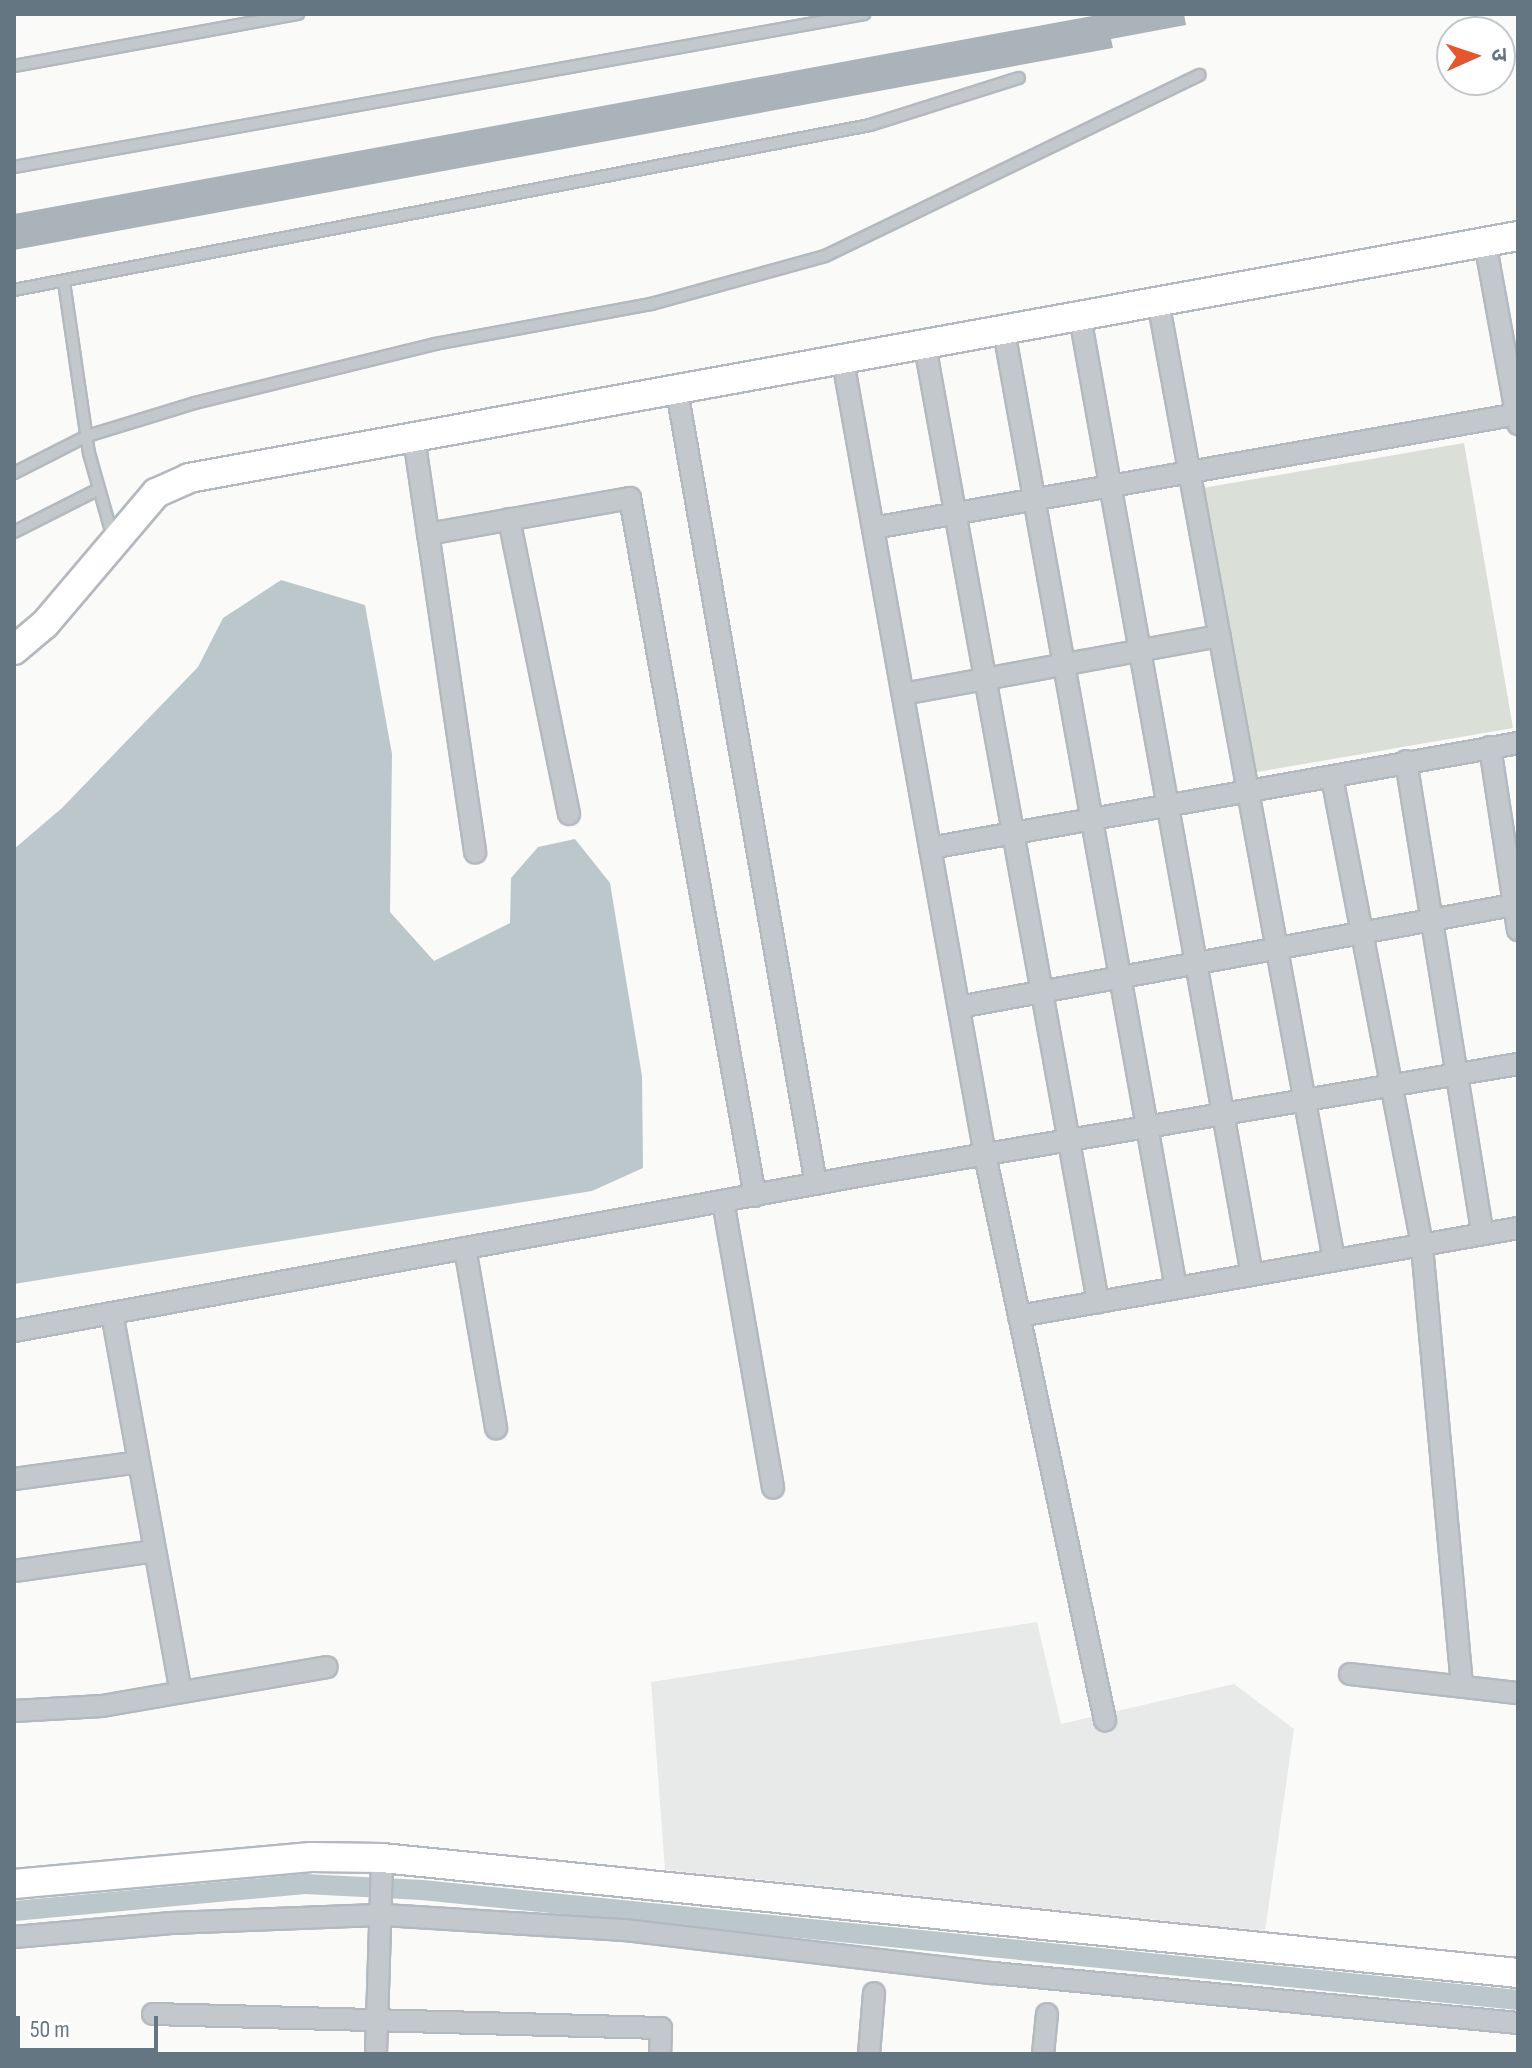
<!DOCTYPE html>
<meta charset="utf-8">
<style>
body{margin:0}
#map{position:relative;width:1532px;height:2068px;overflow:hidden;background:#fafaf8;font-family:"Sofia Sans Condensed","Noto Sans Devanagari",sans-serif}
div>[style]{position:absolute}
[style*='--x']{left:calc(var(--x)*1px);top:calc(var(--y)*1px);width:calc(var(--w)*1px);rotate:calc(var(--a)*1deg)}
.built>*{inset:0;background:#e8e9e9}
.green>*{inset:0;background:#dadfd7}
.water>*{inset:0;background:#bbc7cb}
.canal>*{height:20px;margin:-10px;padding:0 10px;transform-origin:10px;border-radius:10px;background:#bbc7cb}
.building>*{inset:0;background:#aab3b9}
.roads{filter:drop-shadow(2px 0 #b3babf) drop-shadow(-2px 0 #b3babf) drop-shadow(0 2px #b3babf) drop-shadow(0 -2px #b3babf)}
.lane>*{height:10px;margin:-5px;padding:0 5px;transform-origin:5px;border-radius:5px;background:#c3c8cc}
.street>*{height:20px;margin:-10px;padding:0 10px;transform-origin:10px;border-radius:10px;background:#c3c8cc}
.secondary>*{height:28px;margin:-14px;padding:0 14px;transform-origin:14px;border-radius:14px;background:#fff}
span{translate:-50% -50%;white-space:nowrap;text-align:center;line-height:1.15;-webkit-text-stroke:8px #fff;paint-order:stroke}
.frame{position:absolute;inset:0;border:16px solid #657683;pointer-events:none}
.north{position:absolute;left:1436px;top:16px;width:80px;height:80px;box-sizing:border-box;background:#fff;border:2px solid #c1c8cd;border-radius:50%;rotate:87deg;font-size:22px;font-weight:700;line-height:32px;text-align:center;color:#657683}
.north::after{content:'';display:block;margin:auto;width:28px;height:36px;background:#e4572e;clip-path:polygon(50% 0,100% 100%,50% 72%,0 100%)}
.scale{position:absolute;left:16px;top:2016px;width:142px;height:36px;box-sizing:border-box;border:4px solid #657683;border-top:0;padding-left:10px;font-size:24px;line-height:28px;white-space:nowrap;color:#657683;-webkit-text-stroke:6px #fff;paint-order:stroke}
</style>
<div id="map">
<div class="built">
<div style="clip-path:polygon(1037px 1622px,1061px 1724px,1234px 1684px,1294px 1729px,1265px 1931px,665px 1870px,651px 1682px)"></div>
</div>
<div class="green">
<div style="clip-path:polygon(1464px 443px,1513px 728px,1240px 775px,1191px 490px)"></div>
</div>
<div class="water">
<div style="clip-path:polygon(281px 580px,365px 605px,392px 754px,390px 912px,434px 961px,510px 923px,511px 878px,538px 847px,575px 839px,610px 883px,642px 1076px,643px 1168px,592px 1191px,14px 1284px,14px 849px,62px 808px,198px 667px,223px 618px)"></div>
</div>
<div class="canal">
<div style="--x:14;--y:1911;--w:292;--a:-5.3"></div>
<div style="--x:305;--y:1884;--w:117;--a:2.9"></div>
<div style="--x:422;--y:1890;--w:1102;--a:5.73"></div>
</div>
<div class="building">
<div style="clip-path:polygon(1103px 14px,1184px 14px,1186px 25px,1111px 39px,1113px 48px,14px 250px,14px 214px)"></div>
</div>
<div class="roads">
<div class="lane">
<div style="--x:14;--y:66;--w:289;--a:-10.4"></div>
<div style="--x:14;--y:167;--w:864;--a:-10.2"></div>
<div style="--x:64;--y:282;--w:173;--a:81.7"></div>
<div style="--x:89;--y:453;--w:88;--a:74.2"></div>
<div style="--x:14;--y:290;--w:872;--a:-10.91"></div>
<div style="--x:870;--y:125;--w:156;--a:-17.5"></div>
<div style="--x:14;--y:473;--w:82;--a:-26.9"></div>
<div style="--x:87;--y:436;--w:113;--a:-17"></div>
<div style="--x:195;--y:403;--w:247;--a:-13.8"></div>
<div style="--x:435;--y:344;--w:220;--a:-10.5"></div>
<div style="--x:651;--y:304;--w:180;--a:-15.4"></div>
<div style="--x:825;--y:256;--w:416;--a:-25.8"></div>
<div style="--x:14;--y:532;--w:93;--a:-26.8"></div>
</div>
<div class="street">
<div style="--x:1485;--y:242;--w:185;--a:79.7"></div>
<div style="--x:1158;--y:301;--w:975;--a:79.6"></div>
<div style="--x:1080;--y:317;--w:973;--a:79.82"></div>
<div style="--x:1004;--y:331;--w:972;--a:79.81"></div>
<div style="--x:925;--y:346;--w:972;--a:79.74"></div>
<div style="--x:843;--y:361;--w:807;--a:79.86"></div>
<div style="--x:985;--y:1155;--w:578;--a:78.01"></div>
<div style="--x:677;--y:391;--w:805;--a:80.06"></div>
<div style="--x:414;--y:438;--w:419;--a:81.6"></div>
<div style="--x:509;--y:519;--w:301;--a:78.5"></div>
<div style="--x:873;--y:528;--w:655;--a:-10.02"></div>
<div style="--x:428;--y:534;--w:205;--a:-10.1"></div>
<div style="--x:630;--y:498;--w:709;--a:79.85"></div>
<div style="--x:903;--y:694;--w:322;--a:-10.4"></div>
<div style="--x:1490;--y:747;--w:185;--a:81.3"></div>
<div style="--x:1406;--y:761;--w:479;--a:80.8"></div>
<div style="--x:1332;--y:777;--w:478;--a:79.1"></div>
<div style="--x:1422;--y:1246;--w:441;--a:84.8"></div>
<div style="--x:930;--y:848;--w:597;--a:-10.12"></div>
<div style="--x:959;--y:1007;--w:568;--a:-10.44"></div>
<div style="--x:723;--y:1201;--w:291;--a:80.1"></div>
<div style="--x:465;--y:1248;--w:183;--a:80.2"></div>
<div style="--x:112;--y:1313;--w:382;--a:79.7"></div>
<div style="--x:1019;--y:1316;--w:507;--a:-10"></div>
<div style="--x:14;--y:1331;--w:863;--a:-10.41"></div>
<div style="--x:863;--y:1175;--w:664;--a:-9.62"></div>
<div style="--x:14;--y:1479;--w:126;--a:-7.7"></div>
<div style="--x:14;--y:1571;--w:142;--a:-8.1"></div>
<div style="--x:1350;--y:1674;--w:169;--a:6.5"></div>
<div style="--x:14;--y:1711;--w:88;--a:-3.3"></div>
<div style="--x:102;--y:1706;--w:228;--a:-9.8"></div>
<div style="--x:14;--y:1937;--w:158;--a:-5.1"></div>
<div style="--x:171;--y:1923;--w:213;--a:-2.2"></div>
<div style="--x:384;--y:1915;--w:241;--a:3.6"></div>
<div style="--x:625;--y:1930;--w:371;--a:6.7"></div>
<div style="--x:993;--y:1973;--w:527;--a:5.44"></div>
<div style="--x:153;--y:2014;--w:508;--a:1.58"></div>
<div style="--x:661;--y:2028;--w:26;--a:92"></div>
<div style="--x:376;--y:2054;--w:196;--a:-88.2"></div>
<div style="--x:869;--y:2054;--w:61;--a:-85.3"></div>
<div style="--x:1043;--y:2054;--w:40;--a:-84.3"></div>
</div>
<div class="secondary">
<div style="--x:14;--y:650;--w:40;--a:-40"></div>
<div style="--x:45;--y:624;--w:172;--a:-49.7"></div>
<div style="--x:156;--y:493;--w:36;--a:-24"></div>
<div style="--x:189;--y:478;--w:1351;--a:-10.32"></div>
<div style="--x:14;--y:1884;--w:298;--a:-5.2"></div>
<div style="--x:311;--y:1857;--w:71;--a:0.8"></div>
<div style="--x:382;--y:1858;--w:1142;--a:5.78"></div>
</div>
</div>
<div class="frame"></div>
<div class="north">उ</div>
<div class="scale">50 m</div>
</div>
